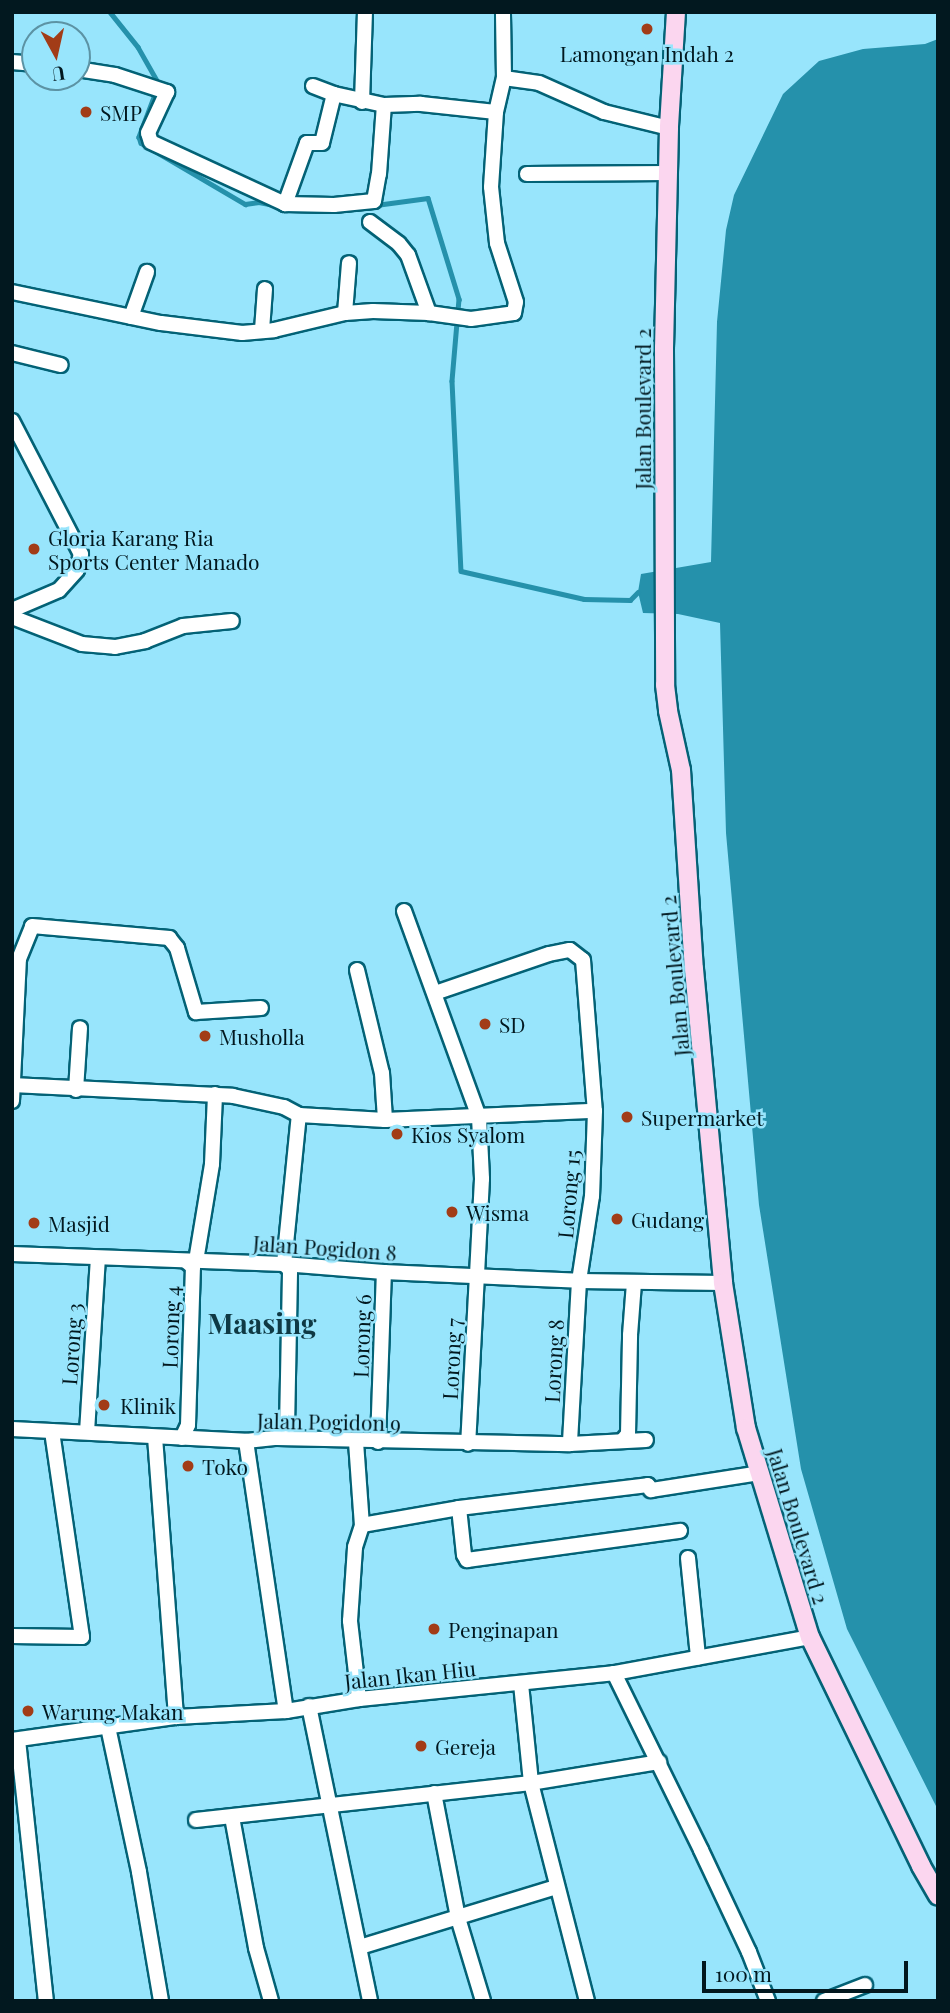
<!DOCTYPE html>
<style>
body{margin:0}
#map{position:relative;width:950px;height:2013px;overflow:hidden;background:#98e5fc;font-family:"Playfair Display",serif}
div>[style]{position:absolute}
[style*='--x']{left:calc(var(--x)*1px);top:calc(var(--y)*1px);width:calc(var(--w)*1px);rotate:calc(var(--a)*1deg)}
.water>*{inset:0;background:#2591ab}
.stream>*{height:4.5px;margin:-2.25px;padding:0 2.25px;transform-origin:2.25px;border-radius:2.25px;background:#2591ab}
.roads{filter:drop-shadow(2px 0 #036276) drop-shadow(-2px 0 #036276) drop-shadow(0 2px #036276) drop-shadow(0 -2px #036276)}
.minor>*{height:14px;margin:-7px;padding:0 7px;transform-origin:7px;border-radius:7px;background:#fff}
.major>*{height:18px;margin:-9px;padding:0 9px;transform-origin:9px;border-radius:9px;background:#fbd6ef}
.dots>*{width:19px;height:19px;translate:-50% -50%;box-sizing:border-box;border:4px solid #98e5fc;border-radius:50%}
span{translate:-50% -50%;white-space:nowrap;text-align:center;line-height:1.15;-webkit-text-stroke:5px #98e5fc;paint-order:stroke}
.poi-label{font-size:21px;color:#02181f}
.left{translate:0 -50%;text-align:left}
.street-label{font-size:21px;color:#02181f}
.district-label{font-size:28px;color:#0f3944;font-weight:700}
.frame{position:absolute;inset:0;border:14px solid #02181f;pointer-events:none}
.north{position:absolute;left:21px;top:21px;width:70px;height:70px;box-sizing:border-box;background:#98e5fc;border:2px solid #5c93a4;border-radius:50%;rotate:172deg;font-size:19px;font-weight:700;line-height:28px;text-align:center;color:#02181f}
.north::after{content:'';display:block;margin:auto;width:24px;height:32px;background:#a23c17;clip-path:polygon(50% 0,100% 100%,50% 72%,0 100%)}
.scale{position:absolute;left:702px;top:1961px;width:206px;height:32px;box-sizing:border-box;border:4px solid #02181f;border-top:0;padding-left:9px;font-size:21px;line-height:24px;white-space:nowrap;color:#02181f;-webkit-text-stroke:5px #98e5fc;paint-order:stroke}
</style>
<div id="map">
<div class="water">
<div style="clip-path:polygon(938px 39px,938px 1810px,847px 1629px,801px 1469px,759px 1205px,726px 833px,720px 623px,678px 614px,643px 613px,638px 592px,641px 574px,711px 562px,717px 322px,726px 230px,734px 195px,783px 94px,819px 61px,863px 49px,925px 44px)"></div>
</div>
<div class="stream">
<div style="--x:110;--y:12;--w:45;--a:51.3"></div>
<div style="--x:138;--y:47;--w:43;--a:60.4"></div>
<div style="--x:159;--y:84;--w:57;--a:110.7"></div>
<div style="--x:139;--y:137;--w:6;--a:72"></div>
<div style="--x:141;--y:143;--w:121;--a:30.4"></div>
<div style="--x:245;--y:204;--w:14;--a:-8"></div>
<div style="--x:259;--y:202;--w:15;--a:11"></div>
<div style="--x:376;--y:205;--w:52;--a:-7.7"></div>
<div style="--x:428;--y:198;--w:106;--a:72.9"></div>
<div style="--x:459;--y:299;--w:82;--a:94.9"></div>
<div style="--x:452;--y:381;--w:190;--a:87.3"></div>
<div style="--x:461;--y:571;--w:126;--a:12.8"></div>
<div style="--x:584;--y:599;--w:46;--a:1.2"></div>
<div style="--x:630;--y:600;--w:11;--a:-45"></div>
</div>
<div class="roads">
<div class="minor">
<div style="--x:12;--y:62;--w:23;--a:5"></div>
<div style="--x:77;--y:69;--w:38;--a:9"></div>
<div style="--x:115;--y:75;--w:55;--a:18.1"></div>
<div style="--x:167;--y:92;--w:45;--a:114.9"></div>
<div style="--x:148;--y:133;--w:9;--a:72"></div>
<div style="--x:151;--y:142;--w:148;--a:24.8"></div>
<div style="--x:504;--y:78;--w:35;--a:8"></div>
<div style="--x:539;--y:83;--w:71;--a:24"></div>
<div style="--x:604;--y:112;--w:67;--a:13.8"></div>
<div style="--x:313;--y:86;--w:22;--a:21"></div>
<div style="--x:362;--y:102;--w:90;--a:-88.1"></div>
<div style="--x:384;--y:105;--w:51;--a:-167.6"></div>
<div style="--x:334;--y:94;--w:50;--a:103.8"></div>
<div style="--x:322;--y:143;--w:15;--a:180"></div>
<div style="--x:307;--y:143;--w:65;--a:109.8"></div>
<div style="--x:285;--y:204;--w:49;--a:1.2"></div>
<div style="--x:334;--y:205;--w:40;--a:-5.7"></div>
<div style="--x:374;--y:201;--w:27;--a:-80"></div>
<div style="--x:379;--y:174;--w:69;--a:-85.9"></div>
<div style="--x:384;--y:105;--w:37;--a:-2"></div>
<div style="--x:421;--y:104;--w:75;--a:6.1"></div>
<div style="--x:527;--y:174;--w:141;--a:-0.4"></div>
<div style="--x:370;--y:222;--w:36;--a:37"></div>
<div style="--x:399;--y:244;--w:14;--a:51"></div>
<div style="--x:408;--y:255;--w:62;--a:70.1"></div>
<div style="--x:12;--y:292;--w:152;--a:11.8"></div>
<div style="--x:161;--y:323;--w:82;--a:7"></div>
<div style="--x:242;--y:333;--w:32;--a:-5"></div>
<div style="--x:274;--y:330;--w:73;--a:-13.5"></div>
<div style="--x:345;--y:313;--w:28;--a:-4"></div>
<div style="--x:373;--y:311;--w:56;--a:2"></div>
<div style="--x:429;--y:313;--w:42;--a:8.1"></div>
<div style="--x:471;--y:319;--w:43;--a:-7.9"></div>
<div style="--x:514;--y:313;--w:11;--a:-80"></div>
<div style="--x:516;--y:302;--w:62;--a:-107.9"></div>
<div style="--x:497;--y:243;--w:56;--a:-96.1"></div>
<div style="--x:491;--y:187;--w:75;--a:-86.2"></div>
<div style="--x:496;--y:112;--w:35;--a:-77"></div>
<div style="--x:504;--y:78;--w:66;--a:-90.9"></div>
<div style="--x:345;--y:313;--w:50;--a:-85.4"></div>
<div style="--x:131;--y:317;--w:48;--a:-70.4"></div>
<div style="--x:262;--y:330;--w:41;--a:-85.8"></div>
<div style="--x:12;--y:353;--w:50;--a:13.8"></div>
<div style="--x:12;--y:421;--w:150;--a:62.6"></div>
<div style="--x:81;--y:554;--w:16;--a:104"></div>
<div style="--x:77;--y:570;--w:27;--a:132"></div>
<div style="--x:59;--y:590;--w:51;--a:156.9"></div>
<div style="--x:12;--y:617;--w:75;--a:21.1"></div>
<div style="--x:82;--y:644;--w:33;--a:5"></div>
<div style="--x:115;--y:647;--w:31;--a:-11"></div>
<div style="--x:145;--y:641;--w:41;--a:-21.5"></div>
<div style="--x:183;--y:626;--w:49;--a:-5.8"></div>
<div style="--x:404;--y:911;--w:219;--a:70"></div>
<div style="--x:479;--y:1117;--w:62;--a:87.2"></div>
<div style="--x:482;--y:1179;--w:265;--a:93"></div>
<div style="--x:357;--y:970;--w:106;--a:76.4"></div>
<div style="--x:382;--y:1073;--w:47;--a:86.3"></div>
<div style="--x:435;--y:993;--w:120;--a:-18.9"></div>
<div style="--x:549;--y:954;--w:21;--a:-11"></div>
<div style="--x:570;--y:950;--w:16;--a:38"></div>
<div style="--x:583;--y:960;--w:151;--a:85.5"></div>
<div style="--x:595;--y:1111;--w:85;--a:92"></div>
<div style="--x:592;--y:1196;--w:86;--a:98.7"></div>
<div style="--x:579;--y:1281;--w:163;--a:93.2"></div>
<div style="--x:12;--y:1085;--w:221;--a:2.8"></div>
<div style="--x:233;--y:1096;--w:52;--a:12.2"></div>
<div style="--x:284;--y:1107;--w:17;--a:28"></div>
<div style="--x:76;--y:1090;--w:62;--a:-86.3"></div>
<div style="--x:12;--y:1101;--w:142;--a:-87.2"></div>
<div style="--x:19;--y:959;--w:35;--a:-68"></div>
<div style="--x:32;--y:926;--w:138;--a:5"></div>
<div style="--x:169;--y:938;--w:13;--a:51"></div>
<div style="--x:177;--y:948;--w:67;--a:73.5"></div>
<div style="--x:196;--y:1012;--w:65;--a:-3.5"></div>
<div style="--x:12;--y:1254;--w:272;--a:2.1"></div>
<div style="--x:284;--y:1264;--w:100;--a:4.6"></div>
<div style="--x:384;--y:1272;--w:195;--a:2.6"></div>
<div style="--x:579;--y:1281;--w:144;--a:0.8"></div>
<div style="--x:196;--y:1261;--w:98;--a:-80.6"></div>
<div style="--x:212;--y:1164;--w:70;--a:-87.5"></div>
<div style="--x:12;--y:1429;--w:234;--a:2.9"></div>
<div style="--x:246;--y:1441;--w:31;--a:-6"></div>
<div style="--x:277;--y:1438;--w:293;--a:1.2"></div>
<div style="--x:570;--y:1444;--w:76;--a:-3"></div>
<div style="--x:87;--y:1432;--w:174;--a:-86.4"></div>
<div style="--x:155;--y:1437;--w:281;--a:85.7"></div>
<div style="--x:182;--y:1438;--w:14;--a:-65"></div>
<div style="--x:188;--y:1425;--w:158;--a:-88.2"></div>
<div style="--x:193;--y:1267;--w:8;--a:-140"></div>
<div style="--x:277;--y:1438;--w:13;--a:-42"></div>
<div style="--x:287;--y:1429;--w:159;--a:-88.9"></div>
<div style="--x:290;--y:1270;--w:8;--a:-135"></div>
<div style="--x:284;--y:1264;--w:150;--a:-84.3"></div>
<div style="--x:299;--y:1115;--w:86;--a:3.3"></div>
<div style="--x:385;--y:1120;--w:210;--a:-2.5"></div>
<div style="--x:246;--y:1441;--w:273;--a:81.6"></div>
<div style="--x:622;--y:1441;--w:9;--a:-49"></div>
<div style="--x:628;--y:1434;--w:99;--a:-88.8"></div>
<div style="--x:630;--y:1335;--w:52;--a:-85.6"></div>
<div style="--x:356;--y:1442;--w:83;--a:85.9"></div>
<div style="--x:378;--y:1442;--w:170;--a:-88"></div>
<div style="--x:459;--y:1508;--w:47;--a:83.9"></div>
<div style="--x:464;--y:1555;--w:6;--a:59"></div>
<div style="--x:467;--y:1560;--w:215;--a:-7.8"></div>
<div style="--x:688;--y:1558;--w:100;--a:84.2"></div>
<div style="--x:12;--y:1636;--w:70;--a:0.8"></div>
<div style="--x:82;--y:1637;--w:208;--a:-98.3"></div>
<div style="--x:614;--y:1673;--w:197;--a:63.8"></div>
<div style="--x:701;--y:1850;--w:113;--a:64.8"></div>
<div style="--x:749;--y:1952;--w:53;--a:68.8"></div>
<div style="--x:521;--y:1684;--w:100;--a:84.2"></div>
<div style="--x:531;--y:1783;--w:225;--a:75.6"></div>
<div style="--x:359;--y:1699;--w:79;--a:-96.6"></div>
<div style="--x:350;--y:1621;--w:74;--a:-86.1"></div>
<div style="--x:355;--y:1547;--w:23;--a:-72"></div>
<div style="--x:362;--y:1525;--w:98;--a:-9.9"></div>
<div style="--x:459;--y:1508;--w:190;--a:-6.9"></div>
<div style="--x:648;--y:1485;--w:6;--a:59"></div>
<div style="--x:651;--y:1490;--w:109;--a:-8.9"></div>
<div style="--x:309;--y:1706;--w:301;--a:78.3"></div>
<div style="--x:108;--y:1727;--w:148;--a:77.9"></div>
<div style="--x:139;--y:1872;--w:131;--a:80.3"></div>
<div style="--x:12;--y:1740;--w:166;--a:-8"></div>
<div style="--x:176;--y:1717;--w:110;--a:-3.1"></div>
<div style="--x:286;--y:1711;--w:74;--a:-9.3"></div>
<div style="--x:359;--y:1699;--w:256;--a:-5.8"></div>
<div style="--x:614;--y:1673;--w:199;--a:-10.4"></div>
<div style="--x:18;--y:1740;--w:262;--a:83.9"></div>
<div style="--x:434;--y:1793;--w:127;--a:79.1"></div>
<div style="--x:458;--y:1918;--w:87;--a:73.2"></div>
<div style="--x:232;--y:1817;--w:133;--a:79.6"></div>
<div style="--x:256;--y:1948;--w:55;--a:74.2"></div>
<div style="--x:196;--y:1820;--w:337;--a:-6.3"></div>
<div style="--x:531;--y:1783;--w:130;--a:-9.3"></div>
<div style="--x:360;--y:1947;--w:205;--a:-17"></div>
<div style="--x:824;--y:2001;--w:44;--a:-21.3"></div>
</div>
<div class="major">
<div style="--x:676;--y:12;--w:116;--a:93.5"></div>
<div style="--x:669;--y:128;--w:220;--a:91.3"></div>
<div style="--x:664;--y:348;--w:337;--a:89.8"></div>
<div style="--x:665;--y:685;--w:26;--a:83"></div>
<div style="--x:668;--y:711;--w:60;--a:77.6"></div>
<div style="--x:681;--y:770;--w:199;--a:86.3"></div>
<div style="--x:694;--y:969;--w:315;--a:84.7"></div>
<div style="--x:723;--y:1283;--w:147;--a:81"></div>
<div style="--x:746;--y:1428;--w:219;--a:73"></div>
<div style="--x:810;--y:1637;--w:254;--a:64.1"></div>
<div style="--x:921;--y:1866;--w:34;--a:60"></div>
</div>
</div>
<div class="dots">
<div style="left:647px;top:29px;background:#a23c17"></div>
<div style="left:86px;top:112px;background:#a23c17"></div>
<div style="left:34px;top:549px;background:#a23c17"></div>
<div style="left:485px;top:1024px;background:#a23c17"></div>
<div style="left:205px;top:1036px;background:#a23c17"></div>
<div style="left:627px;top:1117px;background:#a23c17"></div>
<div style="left:397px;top:1134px;background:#a23c17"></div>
<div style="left:452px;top:1212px;background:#a23c17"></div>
<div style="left:617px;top:1219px;background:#a23c17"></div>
<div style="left:34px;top:1223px;background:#a23c17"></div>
<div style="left:104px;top:1405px;background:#a23c17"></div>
<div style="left:188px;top:1466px;background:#a23c17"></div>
<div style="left:434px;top:1629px;background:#a23c17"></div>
<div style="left:28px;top:1711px;background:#a23c17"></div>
<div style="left:421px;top:1746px;background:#a23c17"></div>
</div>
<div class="poi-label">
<span style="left:647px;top:53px">Lamongan Indah 2</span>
<span class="left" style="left:100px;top:112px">SMP</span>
<span class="left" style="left:48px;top:549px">Gloria Karang Ria<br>Sports Center Manado</span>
<span class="left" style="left:499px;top:1024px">SD</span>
<span class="left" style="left:219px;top:1036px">Musholla</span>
<span class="left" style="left:641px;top:1117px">Supermarket</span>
<span class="left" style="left:411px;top:1134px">Kios Syalom</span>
<span class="left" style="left:466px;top:1212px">Wisma</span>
<span class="left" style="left:631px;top:1219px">Gudang</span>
<span class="left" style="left:48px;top:1223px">Masjid</span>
<span class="left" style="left:120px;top:1405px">Klinik</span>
<span class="left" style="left:202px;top:1466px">Toko</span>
<span class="left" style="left:448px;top:1629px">Penginapan</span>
<span class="left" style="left:42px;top:1711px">Warung Makan</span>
<span class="left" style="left:435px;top:1746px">Gereja</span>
</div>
<div class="street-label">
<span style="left:642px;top:409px;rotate:-90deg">Jalan Boulevard 2</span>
<span style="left:674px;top:976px;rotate:-95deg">Jalan Boulevard 2</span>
<span style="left:568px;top:1194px;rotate:-85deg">Lorong 15</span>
<span style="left:325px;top:1247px;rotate:4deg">Jalan Pogidon 8</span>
<span style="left:170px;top:1327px;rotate:-88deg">Lorong 4</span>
<span style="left:361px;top:1336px;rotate:-88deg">Lorong 6</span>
<span style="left:71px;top:1344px;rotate:-86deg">Lorong 3</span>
<span style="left:451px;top:1359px;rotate:-87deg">Lorong 7</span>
<span style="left:553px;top:1361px;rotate:-87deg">Lorong 8</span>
<span style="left:329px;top:1421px;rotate:1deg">Jalan Pogidon 9</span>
<span style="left:799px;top:1526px;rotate:73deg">Jalan Boulevard 2</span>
<span style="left:410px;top:1674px;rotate:-6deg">Jalan Ikan Hiu</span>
</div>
<div class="district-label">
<span style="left:262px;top:1323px">Maasing</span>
</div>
<div class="frame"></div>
<div class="north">U</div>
<div class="scale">100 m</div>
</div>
